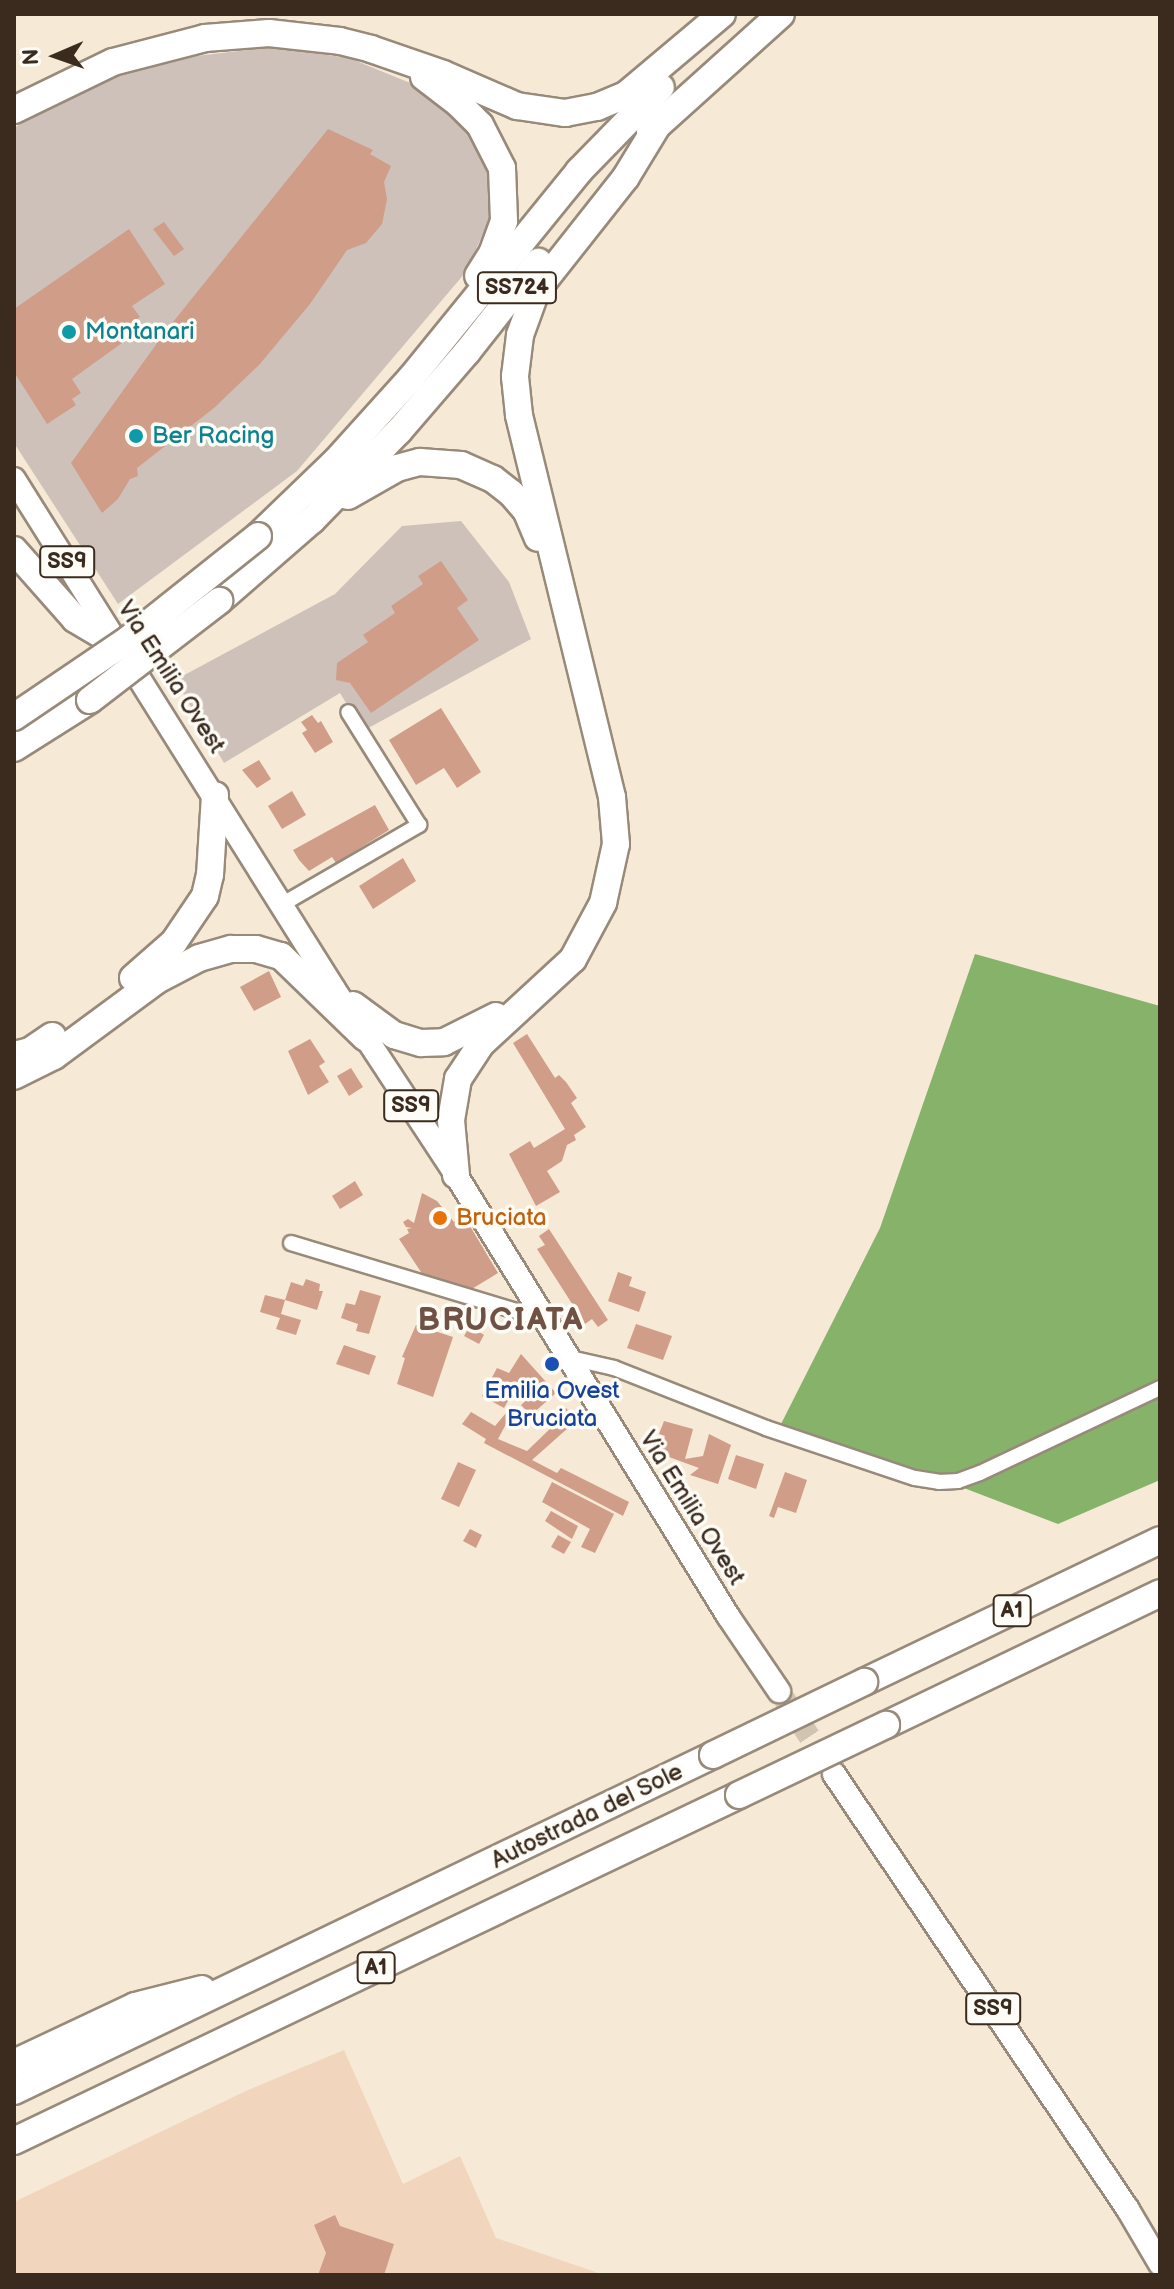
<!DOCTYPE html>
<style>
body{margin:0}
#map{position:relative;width:1174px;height:2289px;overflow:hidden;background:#f6ead6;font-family:"Balsamiq Sans",sans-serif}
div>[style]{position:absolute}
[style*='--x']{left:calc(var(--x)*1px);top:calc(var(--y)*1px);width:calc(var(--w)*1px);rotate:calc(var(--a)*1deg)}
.built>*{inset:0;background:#f1d5bd}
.industrial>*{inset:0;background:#cec1ba}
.forest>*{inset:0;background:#86b26a}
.building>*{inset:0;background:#d09d89}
.primary-tunnel>*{height:22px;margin-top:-11px;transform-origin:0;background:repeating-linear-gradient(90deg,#d1c4b1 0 22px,transparent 0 33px)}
.roads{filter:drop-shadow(2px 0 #988a7a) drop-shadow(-2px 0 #988a7a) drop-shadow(0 2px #988a7a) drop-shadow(0 -2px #988a7a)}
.street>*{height:14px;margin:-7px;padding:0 7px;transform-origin:7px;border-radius:7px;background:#fff}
.primary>*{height:22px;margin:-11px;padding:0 11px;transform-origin:11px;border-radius:11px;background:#fff}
.highway>*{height:26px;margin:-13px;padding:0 13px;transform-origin:13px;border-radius:13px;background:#fff}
.bridges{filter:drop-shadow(2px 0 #988a7a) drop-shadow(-2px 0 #988a7a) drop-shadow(0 2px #988a7a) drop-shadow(0 -2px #988a7a)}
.highway-bridge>*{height:26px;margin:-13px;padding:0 13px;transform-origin:13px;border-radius:13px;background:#fff}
.dots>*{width:22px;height:22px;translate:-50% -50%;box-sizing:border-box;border:4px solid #fdfcf7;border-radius:50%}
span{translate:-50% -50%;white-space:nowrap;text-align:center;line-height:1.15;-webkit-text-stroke:7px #fdfcf7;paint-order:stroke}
.shield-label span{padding:2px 6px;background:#fdfcf7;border:2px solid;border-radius:6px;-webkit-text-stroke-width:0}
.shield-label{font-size:22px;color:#3b2a1e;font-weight:700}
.culture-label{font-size:24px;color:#0d838f}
.left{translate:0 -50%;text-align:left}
.street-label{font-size:24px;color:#3b2a1e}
.food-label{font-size:24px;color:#c56008}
.transit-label{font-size:24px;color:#164399}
.district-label{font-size:32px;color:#6f5243;font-weight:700;letter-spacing:2px}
.frame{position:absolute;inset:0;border:16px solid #3b2a1e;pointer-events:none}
.north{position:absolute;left:16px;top:16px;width:80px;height:80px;-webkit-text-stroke:6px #fdfcf7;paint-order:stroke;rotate:268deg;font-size:22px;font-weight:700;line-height:32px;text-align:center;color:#3b2a1e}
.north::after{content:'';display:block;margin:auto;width:28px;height:36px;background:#3b2a1e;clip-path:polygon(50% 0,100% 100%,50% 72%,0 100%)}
</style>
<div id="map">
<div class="built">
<div style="clip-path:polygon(344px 2050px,403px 2184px,460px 2156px,496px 2238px,604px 2275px,14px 2275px,14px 2202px,248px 2090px)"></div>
</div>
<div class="industrial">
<div style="clip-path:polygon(272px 47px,349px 58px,425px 89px,469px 130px,488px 161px,494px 210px,465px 273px,297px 471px,118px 604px,14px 443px,14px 128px,49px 106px,113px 76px,196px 56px)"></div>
<div style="clip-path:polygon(461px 521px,509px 582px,531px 639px,363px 731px,340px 693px,224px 763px,175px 680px,335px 594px,402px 526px)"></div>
</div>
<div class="forest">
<div style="clip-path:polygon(975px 954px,1160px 1006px,1160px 1480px,1058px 1524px,956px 1485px,780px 1426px,880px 1228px)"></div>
</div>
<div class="building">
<div style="clip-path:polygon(328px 129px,373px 150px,370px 154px,391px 166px,384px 182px,387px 199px,382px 224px,366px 243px,347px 250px,310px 304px,259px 365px,214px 408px,137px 468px,138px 476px,130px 479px,118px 499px,102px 513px,71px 463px,165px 332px)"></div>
<div style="clip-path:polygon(164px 222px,184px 249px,174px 256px,153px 229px)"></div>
<div style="clip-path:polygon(129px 229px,165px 284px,132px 306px,140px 317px,122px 329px,126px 334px,119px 340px,122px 343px,72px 379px,81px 393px,72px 399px,76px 405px,47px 424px,14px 372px,14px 309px)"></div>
<div style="clip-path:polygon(441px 561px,468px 600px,457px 608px,479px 640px,371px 713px,350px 683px,336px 680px,337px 663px,368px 642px,363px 635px,395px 613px,391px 606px,423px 584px,418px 576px)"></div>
<div style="clip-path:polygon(441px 708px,481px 772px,457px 788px,444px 768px,416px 785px,389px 740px)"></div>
<div style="clip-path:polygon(312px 715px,318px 723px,321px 721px,333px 742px,315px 753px,302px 733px,307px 730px,301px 722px)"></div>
<div style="clip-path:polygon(259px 760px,271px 779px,257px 788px,242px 770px)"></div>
<div style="clip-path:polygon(292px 791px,306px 815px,282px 829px,268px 806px)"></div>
<div style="clip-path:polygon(375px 805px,389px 830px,336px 863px,332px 857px,309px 871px,299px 860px,293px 850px)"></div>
<div style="clip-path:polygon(403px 858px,416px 881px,373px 909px,359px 886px)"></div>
<div style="clip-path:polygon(269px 971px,281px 997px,254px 1011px,240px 987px)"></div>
<div style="clip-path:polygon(527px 1034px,555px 1078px,559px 1075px,566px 1082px,577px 1098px,571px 1103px,586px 1127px,574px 1135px,576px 1140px,567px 1145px,562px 1161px,547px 1171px,560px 1192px,536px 1206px,509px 1154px,530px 1141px,534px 1148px,565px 1129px,513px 1043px)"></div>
<div style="clip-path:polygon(310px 1039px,325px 1062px,319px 1066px,329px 1082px,308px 1095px,288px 1051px)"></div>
<div style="clip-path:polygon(351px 1068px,363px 1087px,349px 1096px,337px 1076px)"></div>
<div style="clip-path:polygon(355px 1181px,363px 1195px,340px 1209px,332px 1196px)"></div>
<div style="clip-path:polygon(422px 1193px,437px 1201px,454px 1222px,464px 1216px,498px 1273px,462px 1295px,427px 1281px,399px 1239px,409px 1233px,407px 1229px,412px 1228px,406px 1227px,403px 1222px,408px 1219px,414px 1223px)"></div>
<div style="clip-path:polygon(549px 1229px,608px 1320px,598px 1327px,592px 1319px,585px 1324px,537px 1249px,545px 1245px,539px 1236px)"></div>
<div style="clip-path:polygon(618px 1272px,632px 1277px,629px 1286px,646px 1292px,639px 1312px,608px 1301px)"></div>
<div style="clip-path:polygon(306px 1279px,320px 1284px,319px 1291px,323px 1291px,317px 1310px,285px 1300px,281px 1314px,301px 1320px,296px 1335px,276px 1329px,280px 1318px,260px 1312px,265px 1295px,285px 1300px,291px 1282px,303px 1286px)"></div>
<div style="clip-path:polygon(360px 1290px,381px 1296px,369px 1334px,356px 1331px,358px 1324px,341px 1318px,346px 1303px,355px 1305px)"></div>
<div style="clip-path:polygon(636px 1324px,672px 1336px,663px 1360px,627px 1348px)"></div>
<div style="clip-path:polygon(416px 1325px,453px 1337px,433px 1397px,397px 1384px,405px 1358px,402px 1357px)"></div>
<div style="clip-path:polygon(470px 1326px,484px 1335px,479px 1344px,464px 1336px)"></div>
<div style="clip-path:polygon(344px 1345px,376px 1356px,369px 1375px,336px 1364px)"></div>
<div style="clip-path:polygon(521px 1354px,556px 1393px,531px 1415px,521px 1405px,531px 1396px,518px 1383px,504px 1408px,482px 1396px,497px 1368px,509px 1373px)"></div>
<div style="clip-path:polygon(566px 1408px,577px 1420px,532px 1460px,557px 1473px,561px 1468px,629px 1502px,623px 1516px,484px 1443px,486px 1439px,462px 1424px,471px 1412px,495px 1426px,506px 1413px,511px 1415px,498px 1439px,527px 1451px,557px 1422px,554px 1418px)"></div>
<div style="clip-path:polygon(664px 1421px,693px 1429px,685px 1459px,703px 1456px,709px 1434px,731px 1445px,718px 1484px,690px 1475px,699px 1468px,658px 1453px,665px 1436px,659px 1434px)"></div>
<div style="clip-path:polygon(736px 1455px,764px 1464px,756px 1489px,728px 1479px)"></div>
<div style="clip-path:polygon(458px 1462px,476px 1470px,459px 1507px,441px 1499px)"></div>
<div style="clip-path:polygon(785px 1472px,807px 1480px,796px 1513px,778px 1507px,774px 1518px,769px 1516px)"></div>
<div style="clip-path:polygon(552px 1482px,614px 1514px,595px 1553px,581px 1547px,590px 1529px,542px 1502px)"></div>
<div style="clip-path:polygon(551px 1511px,578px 1526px,572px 1539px,545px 1521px)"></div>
<div style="clip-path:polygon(470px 1529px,482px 1535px,476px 1548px,463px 1541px)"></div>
<div style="clip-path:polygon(558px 1535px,571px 1542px,564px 1554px,551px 1547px)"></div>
<div style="clip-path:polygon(335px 2215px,340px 2226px,394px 2244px,384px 2275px,318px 2275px,326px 2253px,314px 2225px)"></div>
</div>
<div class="primary-tunnel">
<div style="--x:779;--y:1691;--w:94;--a:56.3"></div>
</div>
<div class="roads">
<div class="street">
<div style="--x:281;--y:905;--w:160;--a:-30.1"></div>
<div style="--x:419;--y:825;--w:133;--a:-122.1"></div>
<div style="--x:291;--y:1243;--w:263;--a:16.8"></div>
<div style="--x:566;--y:1357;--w:49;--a:12.9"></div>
<div style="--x:614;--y:1368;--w:163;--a:21.5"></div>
<div style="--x:766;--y:1428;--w:157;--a:18.6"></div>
<div style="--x:915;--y:1478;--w:24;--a:9"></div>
<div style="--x:939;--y:1482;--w:19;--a:-3"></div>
<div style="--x:958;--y:1481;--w:23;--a:-20"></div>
<div style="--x:980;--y:1473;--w:199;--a:-25.3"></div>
</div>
<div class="primary">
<div style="--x:14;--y:479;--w:602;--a:57.89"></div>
<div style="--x:334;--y:989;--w:222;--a:56.7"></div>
<div style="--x:456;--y:1175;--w:518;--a:58.33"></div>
<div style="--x:728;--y:1616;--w:91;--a:55.8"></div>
<div style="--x:834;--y:1774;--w:524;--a:55.98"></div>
<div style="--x:1127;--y:2208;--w:65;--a:59.5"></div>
</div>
<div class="highway">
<div style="--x:424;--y:77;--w:43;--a:37.4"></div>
<div style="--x:458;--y:103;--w:31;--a:45"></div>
<div style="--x:480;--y:125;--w:48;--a:62.9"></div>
<div style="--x:502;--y:168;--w:53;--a:87.8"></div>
<div style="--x:504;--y:221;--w:33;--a:110"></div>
<div style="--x:493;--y:252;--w:28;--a:122"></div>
<div style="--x:14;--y:110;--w:110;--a:-25.9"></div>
<div style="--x:113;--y:62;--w:95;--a:-14.6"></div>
<div style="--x:205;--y:38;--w:64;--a:-4.5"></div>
<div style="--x:269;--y:33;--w:71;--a:6.4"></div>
<div style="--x:340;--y:41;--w:32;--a:14"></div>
<div style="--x:371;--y:49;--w:76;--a:19.1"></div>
<div style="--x:443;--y:74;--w:81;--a:23.4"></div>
<div style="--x:517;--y:106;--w:49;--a:8.3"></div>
<div style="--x:565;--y:113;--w:33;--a:-11"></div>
<div style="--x:597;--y:107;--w:33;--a:-23"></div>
<div style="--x:627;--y:94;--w:124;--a:-40.1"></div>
<div style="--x:650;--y:132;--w:176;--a:-42"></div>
<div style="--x:348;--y:496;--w:56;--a:-29.7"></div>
<div style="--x:397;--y:468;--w:24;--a:-15"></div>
<div style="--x:420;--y:462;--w:41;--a:4.2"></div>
<div style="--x:461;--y:465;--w:35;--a:24"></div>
<div style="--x:493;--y:479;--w:23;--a:38"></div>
<div style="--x:511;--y:493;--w:23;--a:49"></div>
<div style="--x:526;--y:510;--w:30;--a:67"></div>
<div style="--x:258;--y:536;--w:108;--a:-43.9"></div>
<div style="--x:336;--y:461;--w:112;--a:-47.9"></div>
<div style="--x:411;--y:378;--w:267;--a:-50.9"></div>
<div style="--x:579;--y:171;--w:117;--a:-45.7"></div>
<div style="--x:14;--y:550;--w:92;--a:48.5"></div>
<div style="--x:75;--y:619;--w:51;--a:30.6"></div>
<div style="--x:219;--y:601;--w:123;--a:-41.1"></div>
<div style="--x:312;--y:520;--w:124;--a:-45.7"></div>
<div style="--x:399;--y:431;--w:104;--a:-49.3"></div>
<div style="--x:467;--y:352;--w:115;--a:-51.7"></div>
<div style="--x:14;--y:748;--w:90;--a:-32.3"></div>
<div style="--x:133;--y:978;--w:55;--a:-41.3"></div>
<div style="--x:174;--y:942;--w:55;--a:-56"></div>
<div style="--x:205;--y:896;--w:22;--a:-77"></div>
<div style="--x:210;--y:875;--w:80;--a:-86.4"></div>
<div style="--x:353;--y:1005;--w:51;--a:36.2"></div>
<div style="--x:394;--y:1035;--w:28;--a:17"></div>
<div style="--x:421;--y:1043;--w:23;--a:-2"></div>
<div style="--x:444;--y:1042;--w:58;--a:-26.6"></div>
<div style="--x:14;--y:1055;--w:16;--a:-14"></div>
<div style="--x:30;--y:1051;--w:27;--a:-34"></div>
<div style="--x:14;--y:1076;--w:45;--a:-26.6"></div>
<div style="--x:54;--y:1056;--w:128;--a:-36.4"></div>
<div style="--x:157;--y:980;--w:47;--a:-27.6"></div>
<div style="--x:199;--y:958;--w:33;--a:-16"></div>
<div style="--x:231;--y:949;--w:25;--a:0"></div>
<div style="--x:256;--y:949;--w:26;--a:16"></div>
<div style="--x:281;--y:956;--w:117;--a:44"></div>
<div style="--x:456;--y:1175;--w:55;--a:-95.2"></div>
<div style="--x:451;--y:1120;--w:42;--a:-80.3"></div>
<div style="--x:458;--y:1079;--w:42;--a:-56.7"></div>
<div style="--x:481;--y:1044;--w:125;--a:-42.7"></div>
<div style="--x:573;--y:959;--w:64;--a:-61.8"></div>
<div style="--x:603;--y:903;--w:60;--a:-77.6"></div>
<div style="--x:616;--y:844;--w:47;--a:-94.9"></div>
<div style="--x:612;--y:797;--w:393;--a:-103.7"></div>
<div style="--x:519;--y:415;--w:39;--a:-96"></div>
<div style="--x:515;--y:376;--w:41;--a:-83"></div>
<div style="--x:520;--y:335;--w:47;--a:-70"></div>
<div style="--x:536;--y:291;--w:145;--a:-51.7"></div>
<div style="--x:626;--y:177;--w:66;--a:-58.7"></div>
<div style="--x:864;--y:1682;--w:328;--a:-25.6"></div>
<div style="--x:886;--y:1725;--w:304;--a:-25.7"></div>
<div style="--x:14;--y:2063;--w:134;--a:-25.2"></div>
<div style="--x:135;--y:2006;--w:69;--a:-14.2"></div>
<div style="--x:14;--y:2091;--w:776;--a:-25.67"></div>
<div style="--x:14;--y:2141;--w:803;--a:-25.51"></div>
</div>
</div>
<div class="bridges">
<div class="highway-bridge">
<div style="--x:90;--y:700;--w:163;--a:-37.5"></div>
<div style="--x:14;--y:717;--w:139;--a:-34.1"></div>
<div style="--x:129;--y:639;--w:165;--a:-38.6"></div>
<div style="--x:713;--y:1755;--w:168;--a:-25.8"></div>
<div style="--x:739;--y:1795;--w:163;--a:-25.5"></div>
</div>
</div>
<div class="dots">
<div style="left:69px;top:332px;background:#0f9aa8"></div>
<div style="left:136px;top:436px;background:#0f9aa8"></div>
<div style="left:440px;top:1218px;background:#e8710a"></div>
<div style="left:552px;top:1364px;background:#1a4fb4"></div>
</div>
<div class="shield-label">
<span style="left:517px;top:288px">SS724</span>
<span style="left:67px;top:562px">SS9</span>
<span style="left:411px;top:1106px">SS9</span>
<span style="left:1012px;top:1611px">A1</span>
<span style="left:376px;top:1968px">A1</span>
<span style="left:993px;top:2009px">SS9</span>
</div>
<div class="culture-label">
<span class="left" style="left:85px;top:332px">Montanari</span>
<span class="left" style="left:152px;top:436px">Ber Racing</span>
</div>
<div class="street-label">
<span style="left:171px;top:677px;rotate:57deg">Via Emilia Ovest</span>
<span style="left:692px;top:1508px;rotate:58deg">Via Emilia Ovest</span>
<span style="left:587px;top:1816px;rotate:-26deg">Autostrada del Sole</span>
</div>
<div class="food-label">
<span class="left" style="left:456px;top:1218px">Bruciata</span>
</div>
<div class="transit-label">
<span style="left:552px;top:1405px">Emilia Ovest<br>Bruciata</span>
</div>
<div class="district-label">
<span style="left:501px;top:1321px">BRUCIATA</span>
</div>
<div class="frame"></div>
<div class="north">N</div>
</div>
